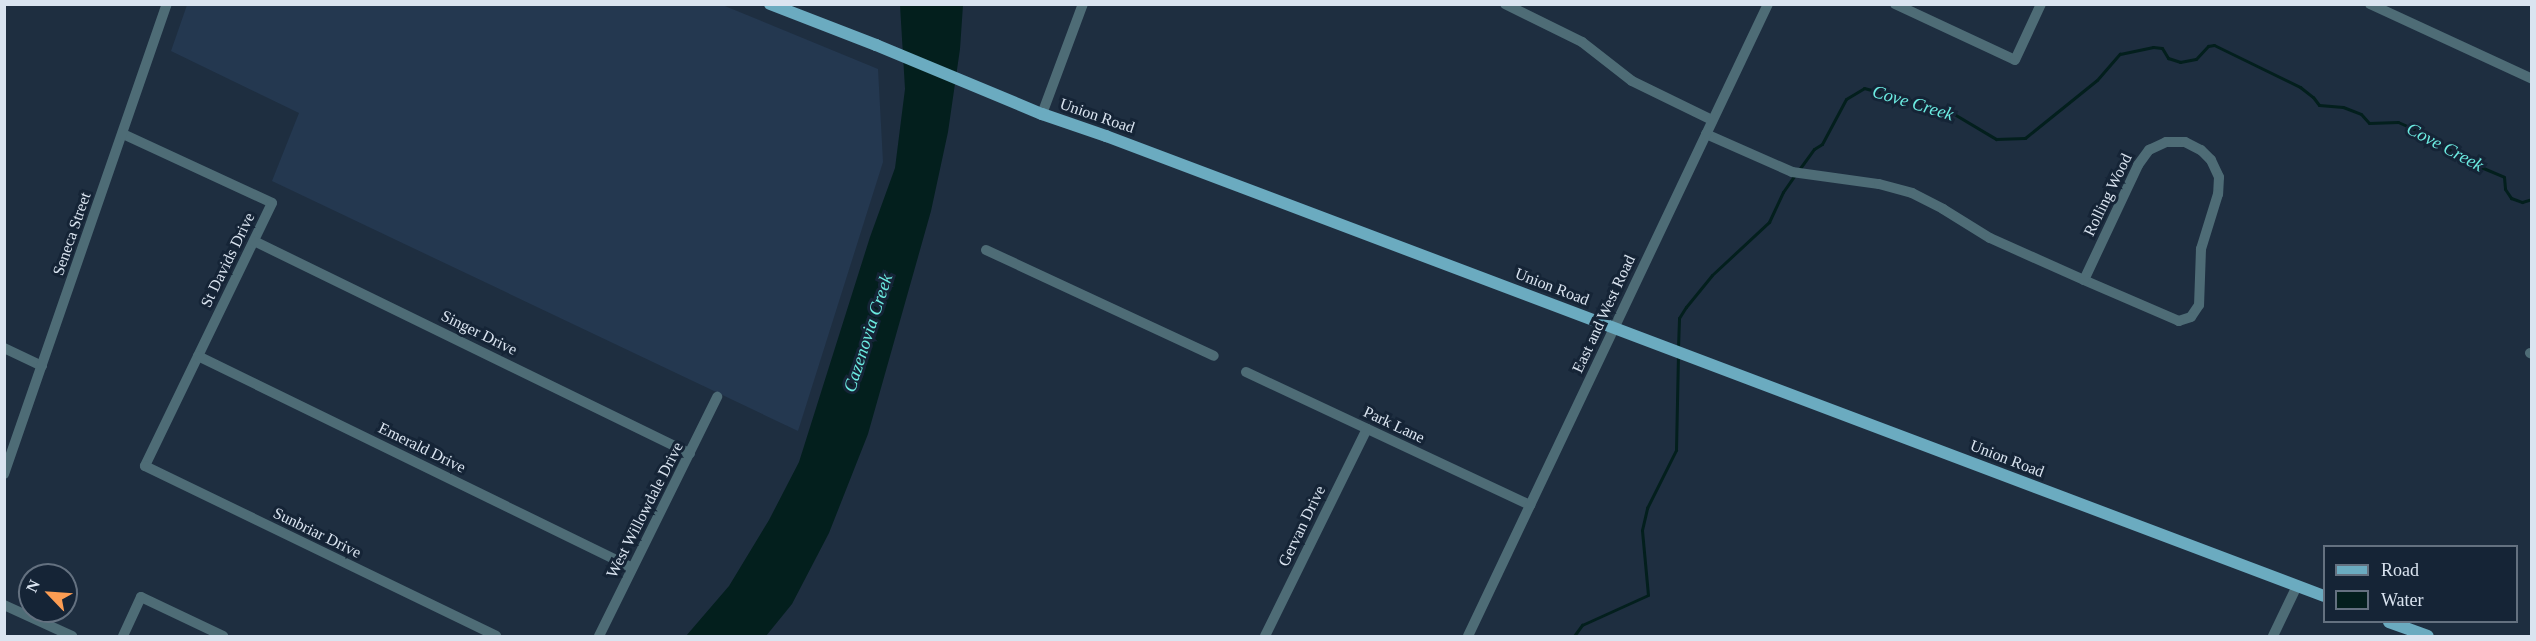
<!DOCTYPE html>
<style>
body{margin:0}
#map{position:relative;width:2536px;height:641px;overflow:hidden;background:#1e2e40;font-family:"Times New Roman",serif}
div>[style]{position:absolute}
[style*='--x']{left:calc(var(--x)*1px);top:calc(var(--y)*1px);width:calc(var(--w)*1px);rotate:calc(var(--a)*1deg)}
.built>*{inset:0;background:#243850}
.water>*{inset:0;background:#031f1d}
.stream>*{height:3px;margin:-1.5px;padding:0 1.5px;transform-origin:1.5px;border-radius:1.5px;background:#031f1d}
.minor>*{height:10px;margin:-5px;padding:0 5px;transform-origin:5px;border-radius:5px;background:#4e6c76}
.major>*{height:12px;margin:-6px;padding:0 6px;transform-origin:6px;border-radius:6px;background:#6babc0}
span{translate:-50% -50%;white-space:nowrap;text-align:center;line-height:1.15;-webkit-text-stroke:6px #152436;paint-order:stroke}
.street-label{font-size:16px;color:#dae4f0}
.water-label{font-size:18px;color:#6cece2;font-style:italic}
.frame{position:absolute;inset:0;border:6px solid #dae4f0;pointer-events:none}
.legend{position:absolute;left:2323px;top:545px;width:195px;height:78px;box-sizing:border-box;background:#152436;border:2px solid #647180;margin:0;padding:8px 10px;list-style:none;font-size:18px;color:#dae4f0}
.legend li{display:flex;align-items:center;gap:12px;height:30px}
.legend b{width:30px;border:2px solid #647180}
.north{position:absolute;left:18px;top:563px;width:60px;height:60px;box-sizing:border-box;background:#152436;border:2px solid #647180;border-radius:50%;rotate:295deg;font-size:16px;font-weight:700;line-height:24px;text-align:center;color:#dae4f0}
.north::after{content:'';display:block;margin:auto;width:21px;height:27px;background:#fc9d53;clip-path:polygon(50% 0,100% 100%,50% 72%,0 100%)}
</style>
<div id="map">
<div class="built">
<div style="clip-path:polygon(720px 4px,878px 69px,883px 162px,798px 431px,272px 181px,299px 113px,171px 51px,187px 5px)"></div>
</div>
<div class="water">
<div style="clip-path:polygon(900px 5px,963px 5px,960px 49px,948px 132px,931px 211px,868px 434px,829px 533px,792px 604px,766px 636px,686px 636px,729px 586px,769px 520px,799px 462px,870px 237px,895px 168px,905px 89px)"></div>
</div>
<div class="stream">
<div style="--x:1798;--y:171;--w:27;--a:-54"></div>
<div style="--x:1814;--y:149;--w:9;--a:-32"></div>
<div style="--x:1822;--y:144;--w:51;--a:-61.9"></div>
<div style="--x:1846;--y:99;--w:21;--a:-31"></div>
<div style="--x:1864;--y:88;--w:88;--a:15.1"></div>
<div style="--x:1949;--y:111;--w:55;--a:30.8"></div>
<div style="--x:1996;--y:139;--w:29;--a:-2"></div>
<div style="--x:2025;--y:138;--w:92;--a:-38.9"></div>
<div style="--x:2097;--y:80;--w:35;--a:-49"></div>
<div style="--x:2120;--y:54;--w:34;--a:-12"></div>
<div style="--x:2153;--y:47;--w:9;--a:6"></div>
<div style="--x:2162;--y:48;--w:12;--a:59"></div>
<div style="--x:2168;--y:58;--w:13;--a:18"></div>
<div style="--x:2180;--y:62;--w:16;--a:-11"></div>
<div style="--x:2196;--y:59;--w:18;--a:-47"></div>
<div style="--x:2208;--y:46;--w:6;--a:-9"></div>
<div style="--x:2214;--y:45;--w:96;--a:26"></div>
<div style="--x:2300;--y:87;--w:16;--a:38"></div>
<div style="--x:2313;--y:97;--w:10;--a:53"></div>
<div style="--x:2319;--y:105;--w:24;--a:5"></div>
<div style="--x:2343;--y:107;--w:19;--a:21"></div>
<div style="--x:2361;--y:114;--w:12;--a:48"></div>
<div style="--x:2369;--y:123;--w:29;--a:-2"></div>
<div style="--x:2398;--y:122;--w:17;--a:24"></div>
<div style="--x:2414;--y:129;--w:72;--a:30.1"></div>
<div style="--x:2476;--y:165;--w:30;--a:23"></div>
<div style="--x:2504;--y:177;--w:12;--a:85"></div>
<div style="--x:2505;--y:189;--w:11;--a:56"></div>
<div style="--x:2511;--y:198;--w:12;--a:20"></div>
<div style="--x:2522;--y:202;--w:10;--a:-17"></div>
<div style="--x:1678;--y:348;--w:30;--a:-88"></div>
<div style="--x:1679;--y:318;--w:13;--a:-58"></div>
<div style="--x:1686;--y:307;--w:41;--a:-50.9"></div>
<div style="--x:1712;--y:275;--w:78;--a:-42.9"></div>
<div style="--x:1769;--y:222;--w:33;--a:-65"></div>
<div style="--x:1783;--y:192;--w:19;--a:-55"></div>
<div style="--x:1574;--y:636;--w:14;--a:-54"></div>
<div style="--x:1582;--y:625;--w:72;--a:-24.4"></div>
<div style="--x:1648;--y:595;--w:65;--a:-95.3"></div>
<div style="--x:1642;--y:530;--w:23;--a:-77"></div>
<div style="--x:1647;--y:508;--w:65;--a:-63.4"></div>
<div style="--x:1676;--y:450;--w:95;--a:-88.8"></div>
</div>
<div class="minor">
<div style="--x:1505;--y:4;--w:86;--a:26.3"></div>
<div style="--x:1582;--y:42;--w:63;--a:38"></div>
<div style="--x:1632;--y:81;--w:89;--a:26"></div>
<div style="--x:1895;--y:4;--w:132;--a:25"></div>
<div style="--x:2015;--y:60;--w:62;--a:-65.1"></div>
<div style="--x:2370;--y:4;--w:179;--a:24.8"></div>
<div style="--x:1042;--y:114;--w:117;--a:-69.6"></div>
<div style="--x:123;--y:134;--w:164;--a:24.8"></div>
<div style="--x:272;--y:203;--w:292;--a:115.8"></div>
<div style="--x:145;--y:466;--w:390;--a:25.8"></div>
<div style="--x:1706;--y:134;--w:94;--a:23.8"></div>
<div style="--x:1792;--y:172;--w:88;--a:7.9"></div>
<div style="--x:1879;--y:184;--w:34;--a:15"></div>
<div style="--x:1912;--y:193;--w:35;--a:27"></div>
<div style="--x:1943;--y:209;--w:55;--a:31.7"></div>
<div style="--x:1990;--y:238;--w:103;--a:24.1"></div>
<div style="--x:2166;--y:142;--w:19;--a:0"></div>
<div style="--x:2185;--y:142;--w:18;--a:27"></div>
<div style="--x:2201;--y:150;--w:14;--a:45"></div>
<div style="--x:2211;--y:160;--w:19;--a:65"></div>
<div style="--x:2219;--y:177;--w:17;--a:93"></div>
<div style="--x:2218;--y:194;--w:58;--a:107.2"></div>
<div style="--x:2201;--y:249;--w:56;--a:92"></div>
<div style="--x:2199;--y:305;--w:14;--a:124"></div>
<div style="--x:2191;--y:317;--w:13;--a:162"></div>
<div style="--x:2179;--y:321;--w:103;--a:-156.7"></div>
<div style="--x:2084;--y:280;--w:127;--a:-64.8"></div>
<div style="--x:2138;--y:165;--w:19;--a:-54"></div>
<div style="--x:2149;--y:150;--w:19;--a:-25"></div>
<div style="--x:254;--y:241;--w:485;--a:26"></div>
<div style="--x:986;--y:250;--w:251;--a:24.9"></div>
<div style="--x:4;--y:348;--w:42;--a:25.3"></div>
<div style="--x:2530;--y:353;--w:2;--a:27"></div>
<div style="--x:198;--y:356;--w:483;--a:26"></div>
<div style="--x:1246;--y:372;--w:314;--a:25.1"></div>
<div style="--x:4;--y:474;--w:497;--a:-70.9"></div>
<div style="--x:4;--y:605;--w:75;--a:24.5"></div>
<div style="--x:123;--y:636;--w:43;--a:-65.2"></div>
<div style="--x:141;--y:597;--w:91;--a:25.4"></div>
<div style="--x:599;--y:636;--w:267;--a:-63.7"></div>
<div style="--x:1265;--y:636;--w:231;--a:-63.8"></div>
<div style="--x:1468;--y:636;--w:700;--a:-64.61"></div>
<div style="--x:2273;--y:636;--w:55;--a:-64.4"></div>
</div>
<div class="major">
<div style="--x:770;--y:4;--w:114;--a:21.1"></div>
<div style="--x:876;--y:45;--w:180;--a:22.6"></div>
<div style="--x:1042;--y:114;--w:68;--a:19"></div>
<div style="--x:1106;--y:136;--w:1302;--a:20.69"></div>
<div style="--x:2389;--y:622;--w:41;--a:19.7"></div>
</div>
<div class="street-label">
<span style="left:1097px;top:116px;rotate:19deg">Union Road</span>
<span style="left:2108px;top:195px;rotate:-64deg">Rolling Wood</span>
<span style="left:72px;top:234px;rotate:-71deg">Seneca Street</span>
<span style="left:228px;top:260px;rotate:-64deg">St Davids Drive</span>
<span style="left:1552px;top:287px;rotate:21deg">Union Road</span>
<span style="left:1604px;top:314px;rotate:-65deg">East and West Road</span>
<span style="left:479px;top:333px;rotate:26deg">Singer Drive</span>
<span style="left:1394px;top:425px;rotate:25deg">Park Lane</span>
<span style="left:422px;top:448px;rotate:26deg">Emerald Drive</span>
<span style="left:2007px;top:459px;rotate:21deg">Union Road</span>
<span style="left:645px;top:510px;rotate:-63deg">West Willowdale Drive</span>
<span style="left:1302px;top:526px;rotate:-64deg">Gervan Drive</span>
<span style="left:317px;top:533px;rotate:26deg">Sunbriar Drive</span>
</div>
<div class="water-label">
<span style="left:1913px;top:103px;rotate:17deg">Cove Creek</span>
<span style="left:2445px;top:147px;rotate:28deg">Cove Creek</span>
<span style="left:868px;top:333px;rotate:-72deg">Cazenovia Creek</span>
</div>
<div class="frame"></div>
<ul class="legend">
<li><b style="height:8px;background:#6babc0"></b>Road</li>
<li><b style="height:16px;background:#031f1d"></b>Water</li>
</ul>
<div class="north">N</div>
</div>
